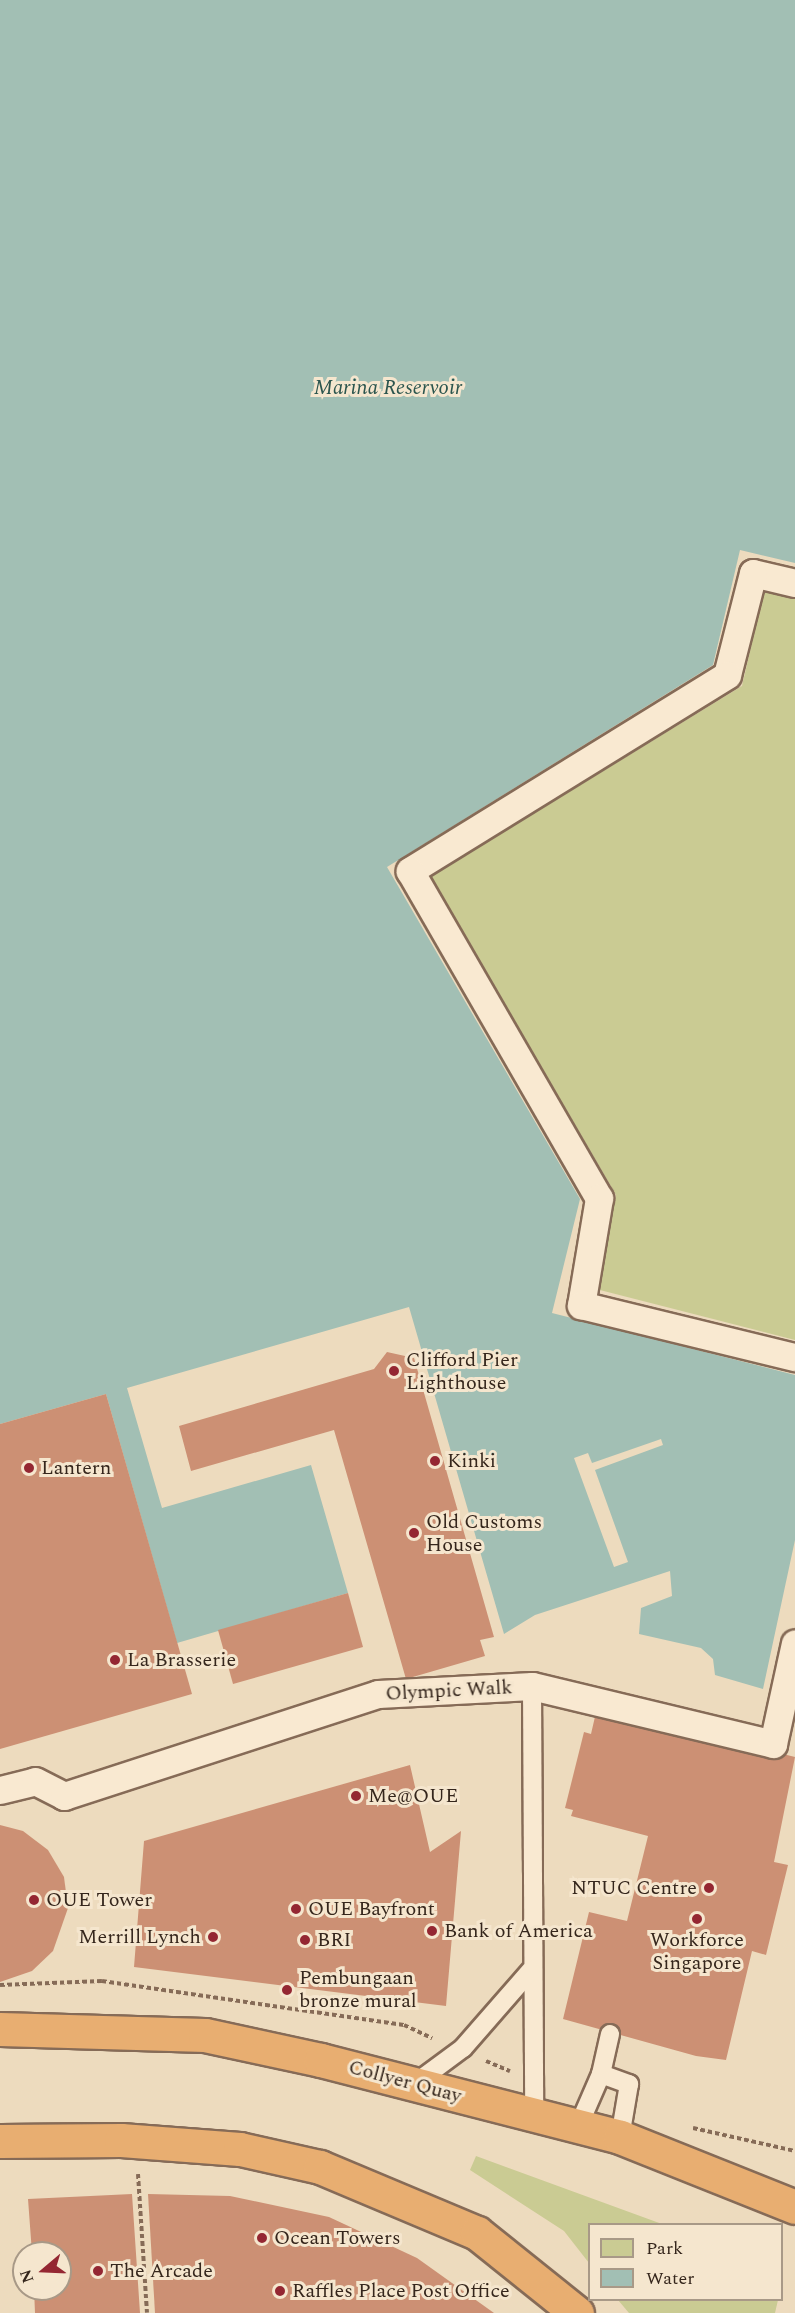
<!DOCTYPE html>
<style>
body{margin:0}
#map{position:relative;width:795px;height:2313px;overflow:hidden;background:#eddbbe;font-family:Spectral,serif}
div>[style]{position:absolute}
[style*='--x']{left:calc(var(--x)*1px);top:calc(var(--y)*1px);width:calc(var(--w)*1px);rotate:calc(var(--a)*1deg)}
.green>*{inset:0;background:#cacb93}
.water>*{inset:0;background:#a2bfb4}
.pier>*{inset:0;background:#eddbbe}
.building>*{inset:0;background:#cc9074}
.path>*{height:4px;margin-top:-2px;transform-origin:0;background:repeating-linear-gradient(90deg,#866b57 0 4.5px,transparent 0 7.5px)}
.roads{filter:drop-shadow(2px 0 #866b57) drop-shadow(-2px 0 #866b57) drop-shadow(0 2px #866b57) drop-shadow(0 -2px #866b57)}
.service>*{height:18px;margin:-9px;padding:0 9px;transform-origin:9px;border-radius:9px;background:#f9e9d1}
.pedestrian>*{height:27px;margin:-13.5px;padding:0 13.5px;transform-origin:13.5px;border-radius:13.5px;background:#f9e9d1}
.trunk>*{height:33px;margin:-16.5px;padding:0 16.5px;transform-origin:16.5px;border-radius:16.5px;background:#e8ae71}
.dots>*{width:16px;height:16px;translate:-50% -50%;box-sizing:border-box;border:3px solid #f5e6ce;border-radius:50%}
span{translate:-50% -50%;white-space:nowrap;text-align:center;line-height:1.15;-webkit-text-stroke:6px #f5e6ce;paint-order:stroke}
.poi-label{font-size:20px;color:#35261c}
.left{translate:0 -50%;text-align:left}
.right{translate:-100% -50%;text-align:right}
.street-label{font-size:20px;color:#35261c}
.water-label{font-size:21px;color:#2b554e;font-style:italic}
.legend{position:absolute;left:588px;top:2223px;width:195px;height:78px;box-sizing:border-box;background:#f5e6ce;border:2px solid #a89987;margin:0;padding:8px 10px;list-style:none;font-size:18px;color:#35261c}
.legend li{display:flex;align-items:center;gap:12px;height:30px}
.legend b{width:30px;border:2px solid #a89987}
.north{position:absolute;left:12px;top:2241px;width:60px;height:60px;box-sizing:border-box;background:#f5e6ce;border:2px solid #a89987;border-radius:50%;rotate:251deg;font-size:16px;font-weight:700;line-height:24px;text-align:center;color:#35261c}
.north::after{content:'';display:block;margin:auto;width:21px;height:27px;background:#942732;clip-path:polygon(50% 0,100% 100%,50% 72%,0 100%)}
</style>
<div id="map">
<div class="green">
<div style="clip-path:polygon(764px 590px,795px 598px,795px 1340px,592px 1288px,616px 1195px,430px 877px,742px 686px)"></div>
<div style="clip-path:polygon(476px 2156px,662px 2224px,590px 2224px,589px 2263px,564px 2231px,470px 2170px)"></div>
<div style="clip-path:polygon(618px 2300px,778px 2300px,775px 2313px,629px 2313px)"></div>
</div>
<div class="water">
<div style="clip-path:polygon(0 0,795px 0,795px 563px,740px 550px,713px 665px,387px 867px,580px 1199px,552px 1313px,795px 1375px,795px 1540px,763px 1689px,715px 1675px,713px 1659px,701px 1648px,639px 1634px,641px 1608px,672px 1596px,670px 1571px,535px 1615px,504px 1634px,409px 1307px,127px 1388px,162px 1508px,311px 1465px,348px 1593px,177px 1643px,106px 1394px,0 1424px)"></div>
</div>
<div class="pier">
<div style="clip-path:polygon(661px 1439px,663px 1445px,595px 1470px,628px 1562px,614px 1567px,574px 1458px,588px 1453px,592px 1463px)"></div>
</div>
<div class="building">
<div style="clip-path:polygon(387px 1352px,414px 1358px,494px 1637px,480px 1640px,485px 1656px,406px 1679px,334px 1430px,191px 1471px,179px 1426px,374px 1369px)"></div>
<div style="clip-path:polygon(106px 1394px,192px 1694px,0 1749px,0 1424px)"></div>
<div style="clip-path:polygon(348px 1593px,363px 1647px,233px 1684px,218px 1630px)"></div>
<div style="clip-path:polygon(597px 1708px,795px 1757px,774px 1862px,788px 1865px,766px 1955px,752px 1951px,726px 2060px,696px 2056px,563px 2019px,589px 1912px,627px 1921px,648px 1836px,571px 1816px,573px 1810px,565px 1808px,584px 1732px,591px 1734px)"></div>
<div style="clip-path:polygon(410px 1765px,430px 1852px,461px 1831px,446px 2006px,134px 1967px,144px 1841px)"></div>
<div style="clip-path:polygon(0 1825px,23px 1831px,48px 1850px,64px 1877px,68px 1908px,53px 1951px,32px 1971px,0 1982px)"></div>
<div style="clip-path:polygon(132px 2194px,140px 2313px,35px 2313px,34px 2289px,60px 2289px,60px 2253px,32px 2253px,28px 2199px)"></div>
<div style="clip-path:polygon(148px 2194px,230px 2196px,329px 2217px,417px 2258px,494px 2313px,155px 2313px)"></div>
</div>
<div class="path">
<div style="--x:0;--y:1985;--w:102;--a:-2.2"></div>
<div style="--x:102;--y:1981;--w:305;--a:8.3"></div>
<div style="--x:404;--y:2025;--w:31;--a:25"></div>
<div style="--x:486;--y:2061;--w:26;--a:23"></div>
<div style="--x:693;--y:2128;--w:105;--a:12.7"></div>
<div style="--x:138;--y:2174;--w:139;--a:86.3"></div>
</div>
<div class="roads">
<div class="service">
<div style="--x:532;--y:1686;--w:430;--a:89.7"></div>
<div style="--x:601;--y:2074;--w:30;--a:20"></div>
<div style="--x:629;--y:2084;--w:54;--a:99.6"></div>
<div style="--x:413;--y:2085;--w:62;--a:-36.5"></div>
<div style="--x:463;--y:2048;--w:103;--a:-48.9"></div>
<div style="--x:578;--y:2127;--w:58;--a:-66.5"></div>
<div style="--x:601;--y:2074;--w:41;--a:-77.3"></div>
</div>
<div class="pedestrian">
<div style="--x:795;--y:583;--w:43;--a:-166.6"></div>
<div style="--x:753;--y:573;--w:105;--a:104.3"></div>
<div style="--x:727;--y:675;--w:373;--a:148.3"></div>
<div style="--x:410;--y:871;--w:378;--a:60"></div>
<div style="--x:599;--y:1198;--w:109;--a:99.5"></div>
<div style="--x:581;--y:1305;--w:220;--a:13.7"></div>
<div style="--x:0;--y:1790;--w:36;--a:-14"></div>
<div style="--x:35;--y:1781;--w:33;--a:27"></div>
<div style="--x:64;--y:1796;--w:330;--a:-18"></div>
<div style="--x:378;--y:1694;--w:154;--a:-3"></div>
<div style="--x:532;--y:1686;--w:248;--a:13.5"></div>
<div style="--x:773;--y:1744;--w:103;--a:-77.7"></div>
</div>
<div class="trunk">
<div style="--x:0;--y:2029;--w:205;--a:1.7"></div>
<div style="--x:205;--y:2035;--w:119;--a:12.2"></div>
<div style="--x:321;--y:2060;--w:309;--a:14.4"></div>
<div style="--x:620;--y:2137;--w:188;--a:21.8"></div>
<div style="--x:0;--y:2141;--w:121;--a:-0.5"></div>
<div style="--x:121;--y:2140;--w:119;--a:4.3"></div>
<div style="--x:240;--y:2149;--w:82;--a:12.7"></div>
<div style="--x:320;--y:2167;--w:170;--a:22.8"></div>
<div style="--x:477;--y:2233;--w:128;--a:38.7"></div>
</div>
</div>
<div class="dots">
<div style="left:394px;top:1371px;background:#942732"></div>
<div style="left:435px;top:1461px;background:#942732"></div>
<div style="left:29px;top:1468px;background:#942732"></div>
<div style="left:414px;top:1533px;background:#942732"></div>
<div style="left:115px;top:1660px;background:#942732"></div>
<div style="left:356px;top:1796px;background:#942732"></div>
<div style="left:709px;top:1888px;background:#942732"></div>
<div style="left:34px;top:1900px;background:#942732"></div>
<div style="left:296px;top:1909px;background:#942732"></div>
<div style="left:697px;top:1919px;background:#942732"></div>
<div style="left:432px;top:1931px;background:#942732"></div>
<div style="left:213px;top:1937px;background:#942732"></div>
<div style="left:305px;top:1940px;background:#942732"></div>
<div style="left:287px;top:1990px;background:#942732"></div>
<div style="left:262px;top:2238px;background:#942732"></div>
<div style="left:98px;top:2271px;background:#942732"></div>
<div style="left:280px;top:2291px;background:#942732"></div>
</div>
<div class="poi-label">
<span class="left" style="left:406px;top:1372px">Clifford Pier<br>Lighthouse</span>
<span class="left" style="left:447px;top:1461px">Kinki</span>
<span class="left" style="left:41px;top:1468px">Lantern</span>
<span class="left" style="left:426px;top:1534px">Old Customs<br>House</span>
<span class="left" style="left:127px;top:1660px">La Brasserie</span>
<span class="left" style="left:368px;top:1796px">Me@OUE</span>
<span class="right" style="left:697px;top:1888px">NTUC Centre</span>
<span class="left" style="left:46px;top:1900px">OUE Tower</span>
<span class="left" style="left:308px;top:1909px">OUE Bayfront</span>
<span class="left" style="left:444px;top:1931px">Bank of America</span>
<span class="right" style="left:201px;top:1937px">Merrill Lynch</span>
<span class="left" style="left:317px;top:1940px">BRI</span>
<span style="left:697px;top:1952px">Workforce<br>Singapore</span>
<span class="left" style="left:299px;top:1990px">Pembungaan<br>bronze mural</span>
<span class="left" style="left:274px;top:2238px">Ocean Towers</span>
<span class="left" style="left:110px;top:2271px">The Arcade</span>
<span class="left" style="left:292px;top:2291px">Raffles Place Post Office</span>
</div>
<div class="street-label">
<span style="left:449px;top:1691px;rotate:-3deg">Olympic Walk</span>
<span style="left:405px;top:2082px;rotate:15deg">Collyer Quay</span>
</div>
<div class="water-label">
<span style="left:388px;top:388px">Marina Reservoir</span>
</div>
<ul class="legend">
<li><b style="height:16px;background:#cacb93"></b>Park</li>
<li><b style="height:16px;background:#a2bfb4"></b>Water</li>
</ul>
<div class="north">N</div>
</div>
